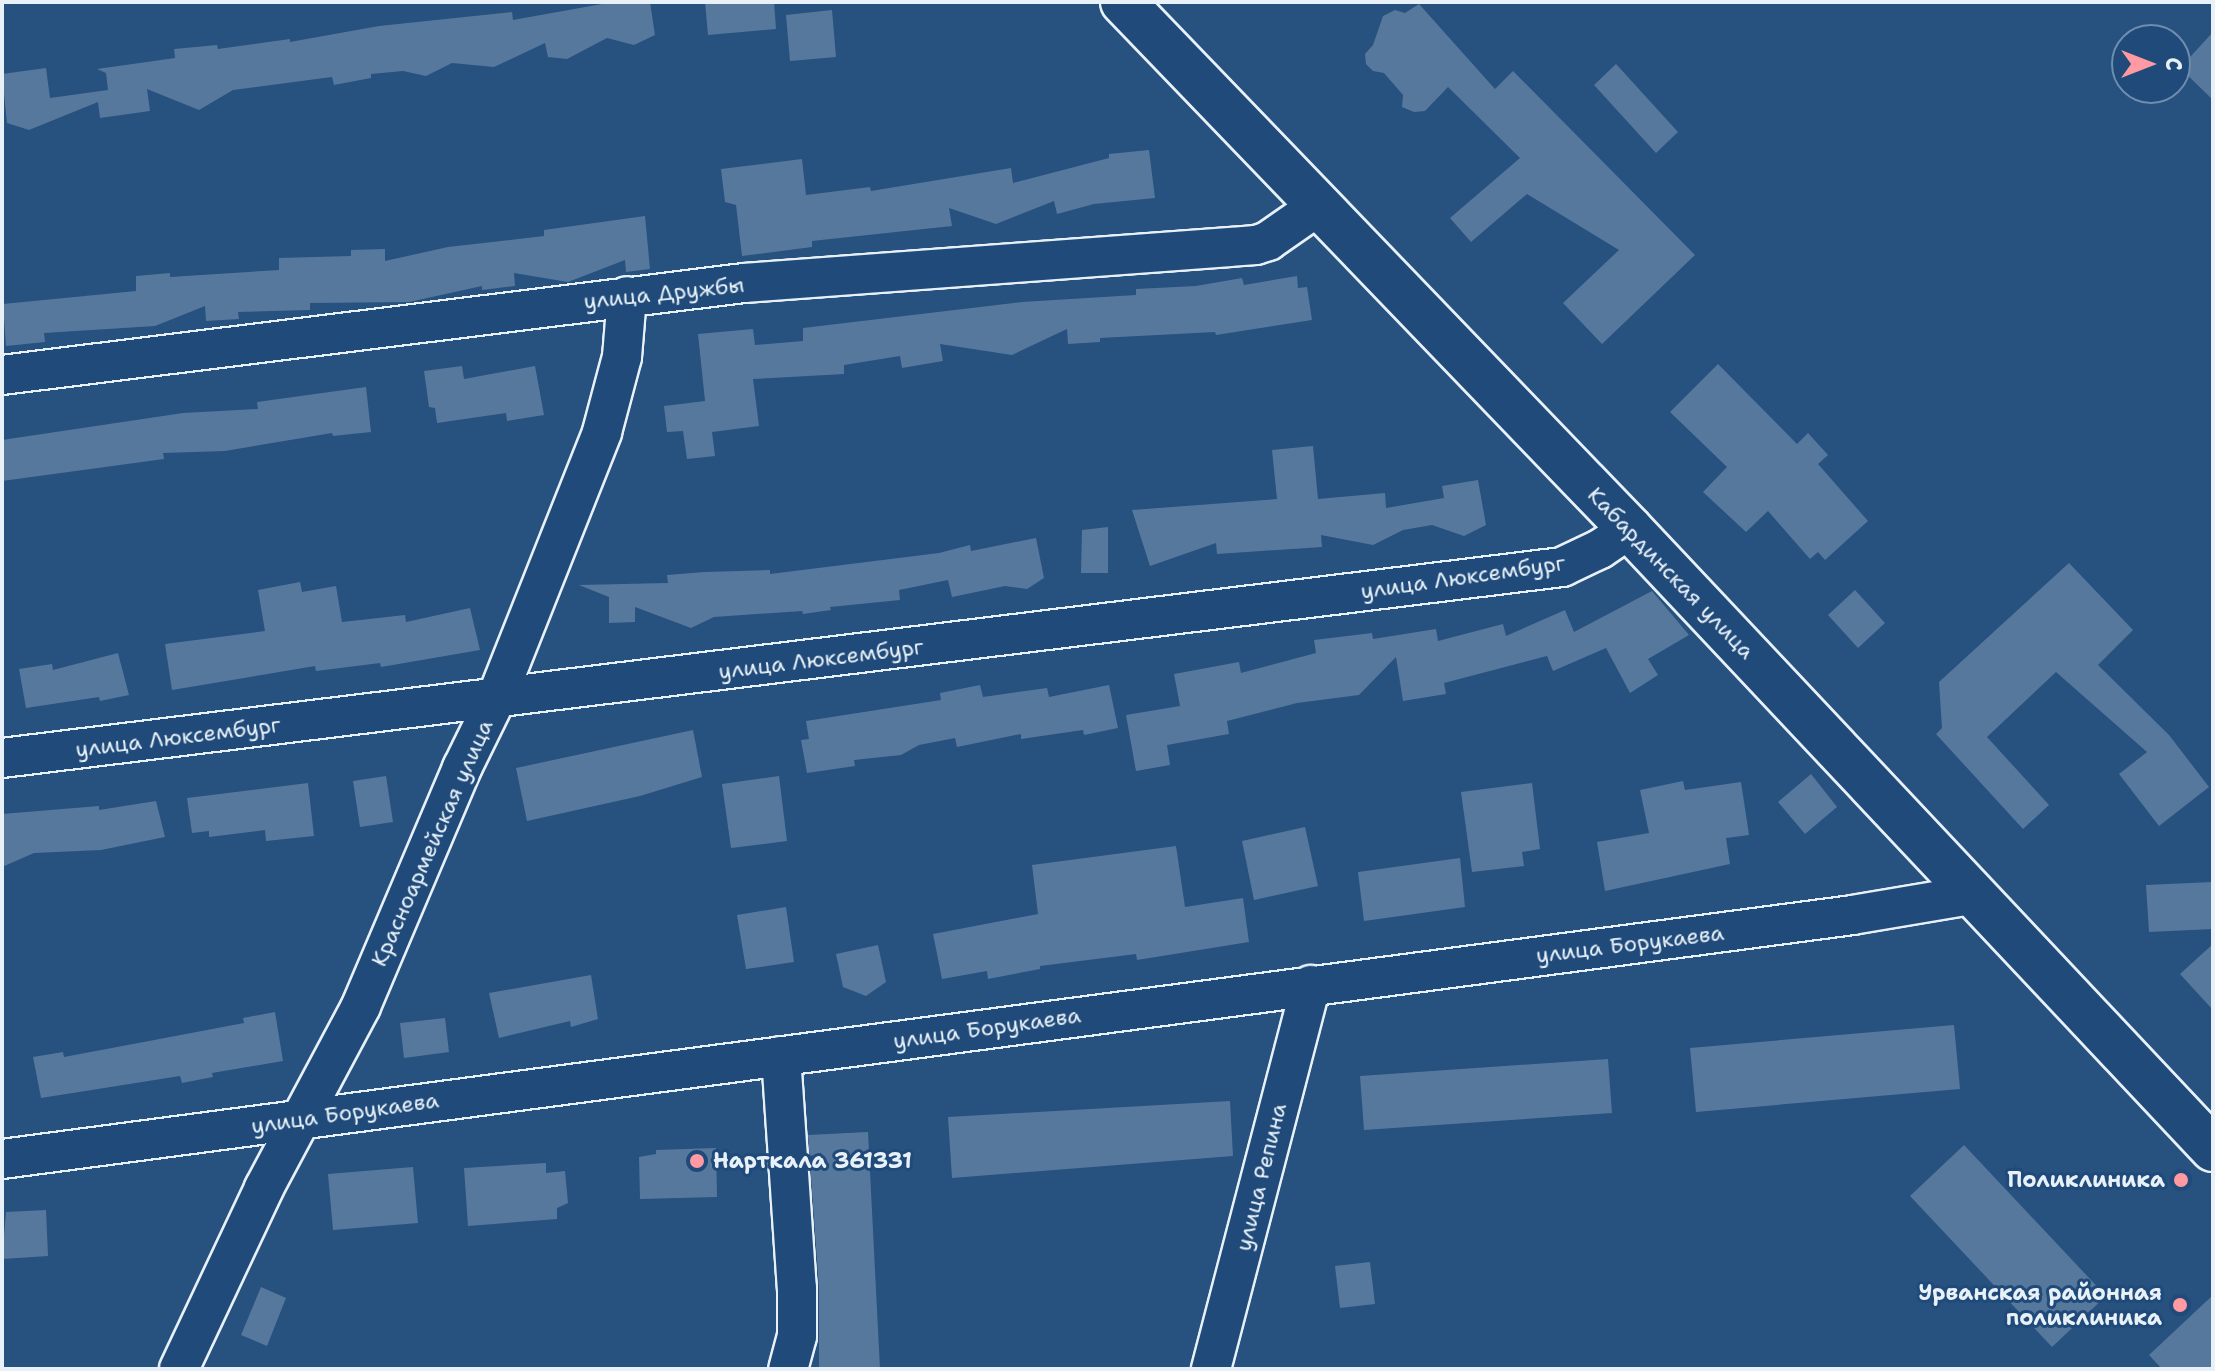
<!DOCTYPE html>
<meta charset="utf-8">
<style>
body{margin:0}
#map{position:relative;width:2215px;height:1371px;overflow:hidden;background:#27517f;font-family:"Shantell Sans",sans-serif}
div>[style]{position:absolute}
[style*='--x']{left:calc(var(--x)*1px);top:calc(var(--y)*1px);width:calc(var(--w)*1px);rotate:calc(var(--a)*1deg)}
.building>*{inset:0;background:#57789d}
.roads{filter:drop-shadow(2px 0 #e8f1f8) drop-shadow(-2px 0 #e8f1f8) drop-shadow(0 2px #e8f1f8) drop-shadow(0 -2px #e8f1f8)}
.minor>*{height:38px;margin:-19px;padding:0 19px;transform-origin:19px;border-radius:19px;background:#1f4a7a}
.major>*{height:44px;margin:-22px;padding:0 22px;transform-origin:22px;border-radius:22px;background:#1f4a7a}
.dots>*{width:22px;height:22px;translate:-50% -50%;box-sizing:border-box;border:4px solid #1f4a7a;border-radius:50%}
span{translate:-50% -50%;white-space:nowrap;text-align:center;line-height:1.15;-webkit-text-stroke:6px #1f4a7a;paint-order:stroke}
.street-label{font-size:22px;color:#e8f1f8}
.poi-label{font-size:22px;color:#e8f1f8;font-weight:700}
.left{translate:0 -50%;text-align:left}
.right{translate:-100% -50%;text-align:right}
.frame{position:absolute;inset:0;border:4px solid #e8f1f8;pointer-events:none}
.north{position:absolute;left:2111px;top:24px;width:80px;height:80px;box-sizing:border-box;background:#1f4a7a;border:2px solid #6f8dac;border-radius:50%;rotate:90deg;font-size:22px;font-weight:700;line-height:32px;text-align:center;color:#e8f1f8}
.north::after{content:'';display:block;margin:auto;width:28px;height:36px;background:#ff9aa2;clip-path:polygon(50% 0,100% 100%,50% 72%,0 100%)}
</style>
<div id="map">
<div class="building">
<div style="clip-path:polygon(613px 2px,650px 2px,655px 35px,634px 45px,607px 38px,567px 59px,548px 57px,545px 43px,494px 67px,452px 63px,426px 76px,403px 71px,371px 74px,371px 78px,334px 85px,332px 77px,233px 90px,199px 110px,147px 89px,150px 111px,100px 118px,98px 102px,29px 130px,7px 123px,2px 74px,46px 68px,50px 98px,108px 90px,106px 73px,97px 69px,175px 58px,174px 49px,217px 45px,218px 49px,290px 39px,290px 42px,379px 26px,512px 12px,513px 20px)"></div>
<div style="clip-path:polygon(705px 2px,774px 2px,776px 29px,708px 35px)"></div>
<div style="clip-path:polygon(1419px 4px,1495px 89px,1513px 71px,1695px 255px,1602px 344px,1563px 303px,1619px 250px,1527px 194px,1471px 242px,1450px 218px,1520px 158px,1448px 87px,1425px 111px,1414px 112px,1402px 107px,1403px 95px,1384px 73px,1373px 71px,1366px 64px,1365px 54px,1373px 45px,1383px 16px,1395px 10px,1405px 13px)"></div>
<div style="clip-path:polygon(832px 10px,836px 57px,790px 61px,786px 15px)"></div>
<div style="clip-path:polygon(2213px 32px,2213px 100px,2180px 68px)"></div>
<div style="clip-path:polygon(1616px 64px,1678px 132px,1656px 153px,1594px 85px)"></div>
<div style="clip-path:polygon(1149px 150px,1155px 198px,1094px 204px,1057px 214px,1054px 201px,996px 224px,949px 208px,952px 226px,812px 241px,812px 247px,742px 256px,736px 205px,725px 202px,721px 169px,802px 159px,806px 195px,870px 187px,871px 191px,1011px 168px,1013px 183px,1109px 158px,1109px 154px)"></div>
<div style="clip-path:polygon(645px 216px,650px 269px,626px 272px,625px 260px,568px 282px,514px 273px,515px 286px,482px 290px,482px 286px,409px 302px,310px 303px,310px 310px,238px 312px,239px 319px,206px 321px,205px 306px,155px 326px,44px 333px,45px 342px,6px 346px,3px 304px,136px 291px,136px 276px,170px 273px,170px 277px,279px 270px,279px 258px,351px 256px,351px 250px,385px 249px,385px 261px,448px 247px,544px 236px,544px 230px)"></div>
<div style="clip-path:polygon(1297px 276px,1298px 288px,1307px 287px,1312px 320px,1216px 335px,1215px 332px,1100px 338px,1100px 342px,1068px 344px,1067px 329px,1012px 355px,940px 344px,943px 361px,902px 368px,900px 356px,844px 365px,844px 374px,753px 379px,759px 426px,712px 432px,715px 456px,687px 459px,683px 431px,667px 432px,664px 406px,705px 401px,698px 334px,753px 329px,755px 345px,803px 341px,803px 328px,1022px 302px,1136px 295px,1136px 289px,1196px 286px,1242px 278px,1244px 285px)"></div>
<div style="clip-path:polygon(1718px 364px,1797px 444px,1808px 433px,1828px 455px,1818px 464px,1868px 521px,1825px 560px,1818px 552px,1810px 559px,1768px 511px,1746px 532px,1703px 492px,1727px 467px,1670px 412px)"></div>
<div style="clip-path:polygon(462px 366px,464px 379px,535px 366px,544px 415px,507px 421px,506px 413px,437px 423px,435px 408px,429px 407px,424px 371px)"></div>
<div style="clip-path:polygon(366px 387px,371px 432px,333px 436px,332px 433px,225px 451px,163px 453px,164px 459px,2px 481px,2px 440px,183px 413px,258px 409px,257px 402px)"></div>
<div style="clip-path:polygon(1313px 446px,1318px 499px,1385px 493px,1386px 508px,1444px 498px,1442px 486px,1478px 480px,1486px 525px,1464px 536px,1432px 525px,1403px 530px,1373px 545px,1321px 535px,1322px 547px,1217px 554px,1216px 543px,1150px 566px,1132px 510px,1277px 499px,1272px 450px)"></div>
<div style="clip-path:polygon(1108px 527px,1108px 573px,1081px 573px,1082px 530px)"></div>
<div style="clip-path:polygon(1036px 538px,1044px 578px,1027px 589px,1005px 586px,952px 597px,948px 580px,899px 590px,900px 600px,830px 607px,831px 610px,803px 614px,802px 611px,714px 617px,691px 628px,635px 607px,635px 622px,609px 623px,609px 597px,579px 585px,668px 583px,667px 575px,705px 572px,770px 570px,770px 574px,939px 553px,970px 545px,971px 551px)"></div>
<div style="clip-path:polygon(2069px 563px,2133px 630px,2098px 665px,2169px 735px,2209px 787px,2159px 826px,2119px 774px,2147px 752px,2056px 672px,1987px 737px,2049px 805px,2023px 829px,1936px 734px,1942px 728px,1939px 682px)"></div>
<div style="clip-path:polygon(300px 582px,302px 592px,336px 586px,342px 622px,405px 615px,406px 622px,470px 608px,480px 650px,381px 667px,380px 663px,316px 671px,315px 666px,172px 690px,165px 644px,265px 631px,258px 590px)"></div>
<div style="clip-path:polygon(1855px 590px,1885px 623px,1858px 648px,1828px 615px)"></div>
<div style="clip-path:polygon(1652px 591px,1689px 635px,1648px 659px,1658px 675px,1630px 693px,1606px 648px,1553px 671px,1547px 656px,1444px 683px,1446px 694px,1403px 701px,1396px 657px,1359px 695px,1297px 703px,1227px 721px,1229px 734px,1167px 745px,1170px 765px,1136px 771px,1126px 715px,1180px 706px,1174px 674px,1239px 662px,1241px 673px,1316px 653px,1314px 640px,1372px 633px,1373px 639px,1436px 629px,1438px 641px,1503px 624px,1506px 636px,1565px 610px,1574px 632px)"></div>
<div style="clip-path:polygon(118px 653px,129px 695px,100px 701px,99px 697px,26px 708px,19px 669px,52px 664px,53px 670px)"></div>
<div style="clip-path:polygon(980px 685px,983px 697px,1047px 688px,1049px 697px,1109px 685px,1118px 728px,1084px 735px,1083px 730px,1021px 739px,1021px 734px,957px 747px,955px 738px,919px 745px,901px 755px,854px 760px,855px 766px,807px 773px,801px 740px,809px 739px,806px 721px,941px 700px,940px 693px)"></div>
<div style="clip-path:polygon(693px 730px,702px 777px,640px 796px,527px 821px,516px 768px)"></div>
<div style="clip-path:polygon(1811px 774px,1837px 807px,1805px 834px,1778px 802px)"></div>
<div style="clip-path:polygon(386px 776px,393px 822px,360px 827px,353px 781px)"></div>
<div style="clip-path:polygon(779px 776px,787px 841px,731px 848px,722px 784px)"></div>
<div style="clip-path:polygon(1683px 781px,1685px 790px,1741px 782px,1749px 835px,1726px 838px,1730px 864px,1605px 891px,1597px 842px,1649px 833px,1640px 790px)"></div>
<div style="clip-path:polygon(308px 783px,314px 836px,266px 841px,265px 830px,209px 837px,209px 831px,192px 833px,187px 798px)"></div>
<div style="clip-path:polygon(1532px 783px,1540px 849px,1522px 852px,1524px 866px,1472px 872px,1461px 792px)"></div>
<div style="clip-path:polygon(156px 801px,165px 837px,101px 850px,34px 853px,2px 867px,2px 814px,99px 806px,99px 810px)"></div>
<div style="clip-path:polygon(1305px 827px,1318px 886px,1254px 900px,1242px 841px)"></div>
<div style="clip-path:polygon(1176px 846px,1185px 907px,1243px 898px,1249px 942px,1137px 960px,1136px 954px,1040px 966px,1040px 969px,988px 979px,987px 971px,942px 979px,933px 934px,1038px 914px,1032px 865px)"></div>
<div style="clip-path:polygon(1460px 858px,1465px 907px,1364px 921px,1358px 872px)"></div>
<div style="clip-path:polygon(2213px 882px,2213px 929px,2149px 932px,2146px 885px)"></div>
<div style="clip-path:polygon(786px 907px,794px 962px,746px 969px,737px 915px)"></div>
<div style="clip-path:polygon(2213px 944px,2213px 1010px,2180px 974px)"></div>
<div style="clip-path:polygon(878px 945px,886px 982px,866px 996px,843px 987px,836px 954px)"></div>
<div style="clip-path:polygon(591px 975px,598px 1019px,571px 1027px,570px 1021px,499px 1038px,489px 993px)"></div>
<div style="clip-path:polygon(275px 1012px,283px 1061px,212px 1073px,213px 1077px,182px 1083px,180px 1076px,41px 1098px,33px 1057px,63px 1052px,64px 1057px,133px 1044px,244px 1023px,243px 1018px)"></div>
<div style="clip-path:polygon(445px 1018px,449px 1052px,404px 1058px,400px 1023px)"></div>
<div style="clip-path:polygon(1954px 1025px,1960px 1089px,1696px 1112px,1690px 1048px)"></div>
<div style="clip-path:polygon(1608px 1059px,1612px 1113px,1364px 1130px,1360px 1076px)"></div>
<div style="clip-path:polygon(1230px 1101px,1233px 1156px,952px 1178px,948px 1117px)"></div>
<div style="clip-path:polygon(868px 1132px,880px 1369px,819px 1369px,819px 1287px,808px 1135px)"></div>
<div style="clip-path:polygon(1964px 1145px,2106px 1296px,2052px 1347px,1910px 1196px)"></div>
<div style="clip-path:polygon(716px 1148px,717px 1197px,640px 1199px,639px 1157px,656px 1154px,656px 1150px)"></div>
<div style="clip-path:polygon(546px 1163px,546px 1173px,565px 1171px,568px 1203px,557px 1208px,557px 1219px,468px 1226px,464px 1168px)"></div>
<div style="clip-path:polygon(413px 1167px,418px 1223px,333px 1230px,328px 1174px)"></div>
<div style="clip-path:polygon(46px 1210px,48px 1256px,2px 1259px,6px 1212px)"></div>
<div style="clip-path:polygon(1370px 1262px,1375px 1304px,1340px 1308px,1335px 1266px)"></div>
<div style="clip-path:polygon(261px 1287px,286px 1298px,267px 1346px,241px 1335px)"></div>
<div style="clip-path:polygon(2213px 1295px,2213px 1369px,2162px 1369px,2149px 1355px)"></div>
</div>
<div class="roads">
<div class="minor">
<div style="--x:2;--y:375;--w:748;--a:-7.07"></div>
<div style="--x:744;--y:283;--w:513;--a:-4.24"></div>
<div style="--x:1256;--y:245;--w:13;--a:-18"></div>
<div style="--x:1268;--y:241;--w:60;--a:-34.8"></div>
<div style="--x:2;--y:758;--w:1572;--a:-6.98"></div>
<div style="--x:1562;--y:567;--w:42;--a:-25.3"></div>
<div style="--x:1600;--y:549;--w:36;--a:-34"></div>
<div style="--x:781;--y:1056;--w:233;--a:86.1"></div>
<div style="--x:797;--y:1288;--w:48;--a:90"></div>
<div style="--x:797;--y:1336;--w:34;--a:105"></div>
<div style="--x:2;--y:1159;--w:1866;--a:-7.51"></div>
<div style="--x:1852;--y:915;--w:122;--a:-9.5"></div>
<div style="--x:179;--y:1369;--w:200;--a:-64.8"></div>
<div style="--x:264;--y:1188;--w:206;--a:-61.9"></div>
<div style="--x:361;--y:1006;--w:259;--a:-67"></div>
<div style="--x:462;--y:768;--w:77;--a:-63.8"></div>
<div style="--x:496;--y:699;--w:287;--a:-68.3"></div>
<div style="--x:602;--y:432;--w:78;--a:-75.1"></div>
<div style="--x:622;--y:357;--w:61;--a:-85.3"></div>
<div style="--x:1211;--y:1369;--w:397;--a:-75.4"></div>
</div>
<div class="major">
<div style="--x:1123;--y:2;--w:731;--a:46.11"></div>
<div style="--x:1630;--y:529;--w:851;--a:46.76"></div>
</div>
</div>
<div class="dots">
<div style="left:697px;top:1161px;background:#ff9aa2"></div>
<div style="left:2181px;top:1180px;background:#ff9aa2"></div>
<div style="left:2180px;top:1305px;background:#ff9aa2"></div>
</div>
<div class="street-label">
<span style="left:664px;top:293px;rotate:-6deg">улица Дружбы</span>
<span style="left:1671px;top:573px;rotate:46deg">Кабардинская улица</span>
<span style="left:1463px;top:577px;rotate:-8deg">улица Люксембург</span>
<span style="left:821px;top:659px;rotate:-7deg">улица Люксембург</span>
<span style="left:178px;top:737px;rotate:-7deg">улица Люксембург</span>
<span style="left:432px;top:843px;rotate:-66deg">Красноармейская улица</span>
<span style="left:1630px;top:944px;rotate:-7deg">улица Борукаева</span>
<span style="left:987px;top:1028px;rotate:-8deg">улица Борукаева</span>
<span style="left:345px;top:1113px;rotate:-8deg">улица Борукаева</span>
<span style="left:1261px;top:1177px;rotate:-76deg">улица Репина</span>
</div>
<div class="poi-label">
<span class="left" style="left:713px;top:1161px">Нарткала 361331</span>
<span class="right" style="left:2165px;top:1180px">Поликлиника</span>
<span class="right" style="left:2162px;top:1305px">Урванская районная<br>поликлиника</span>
</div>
<div class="frame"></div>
<div class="north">С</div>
</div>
